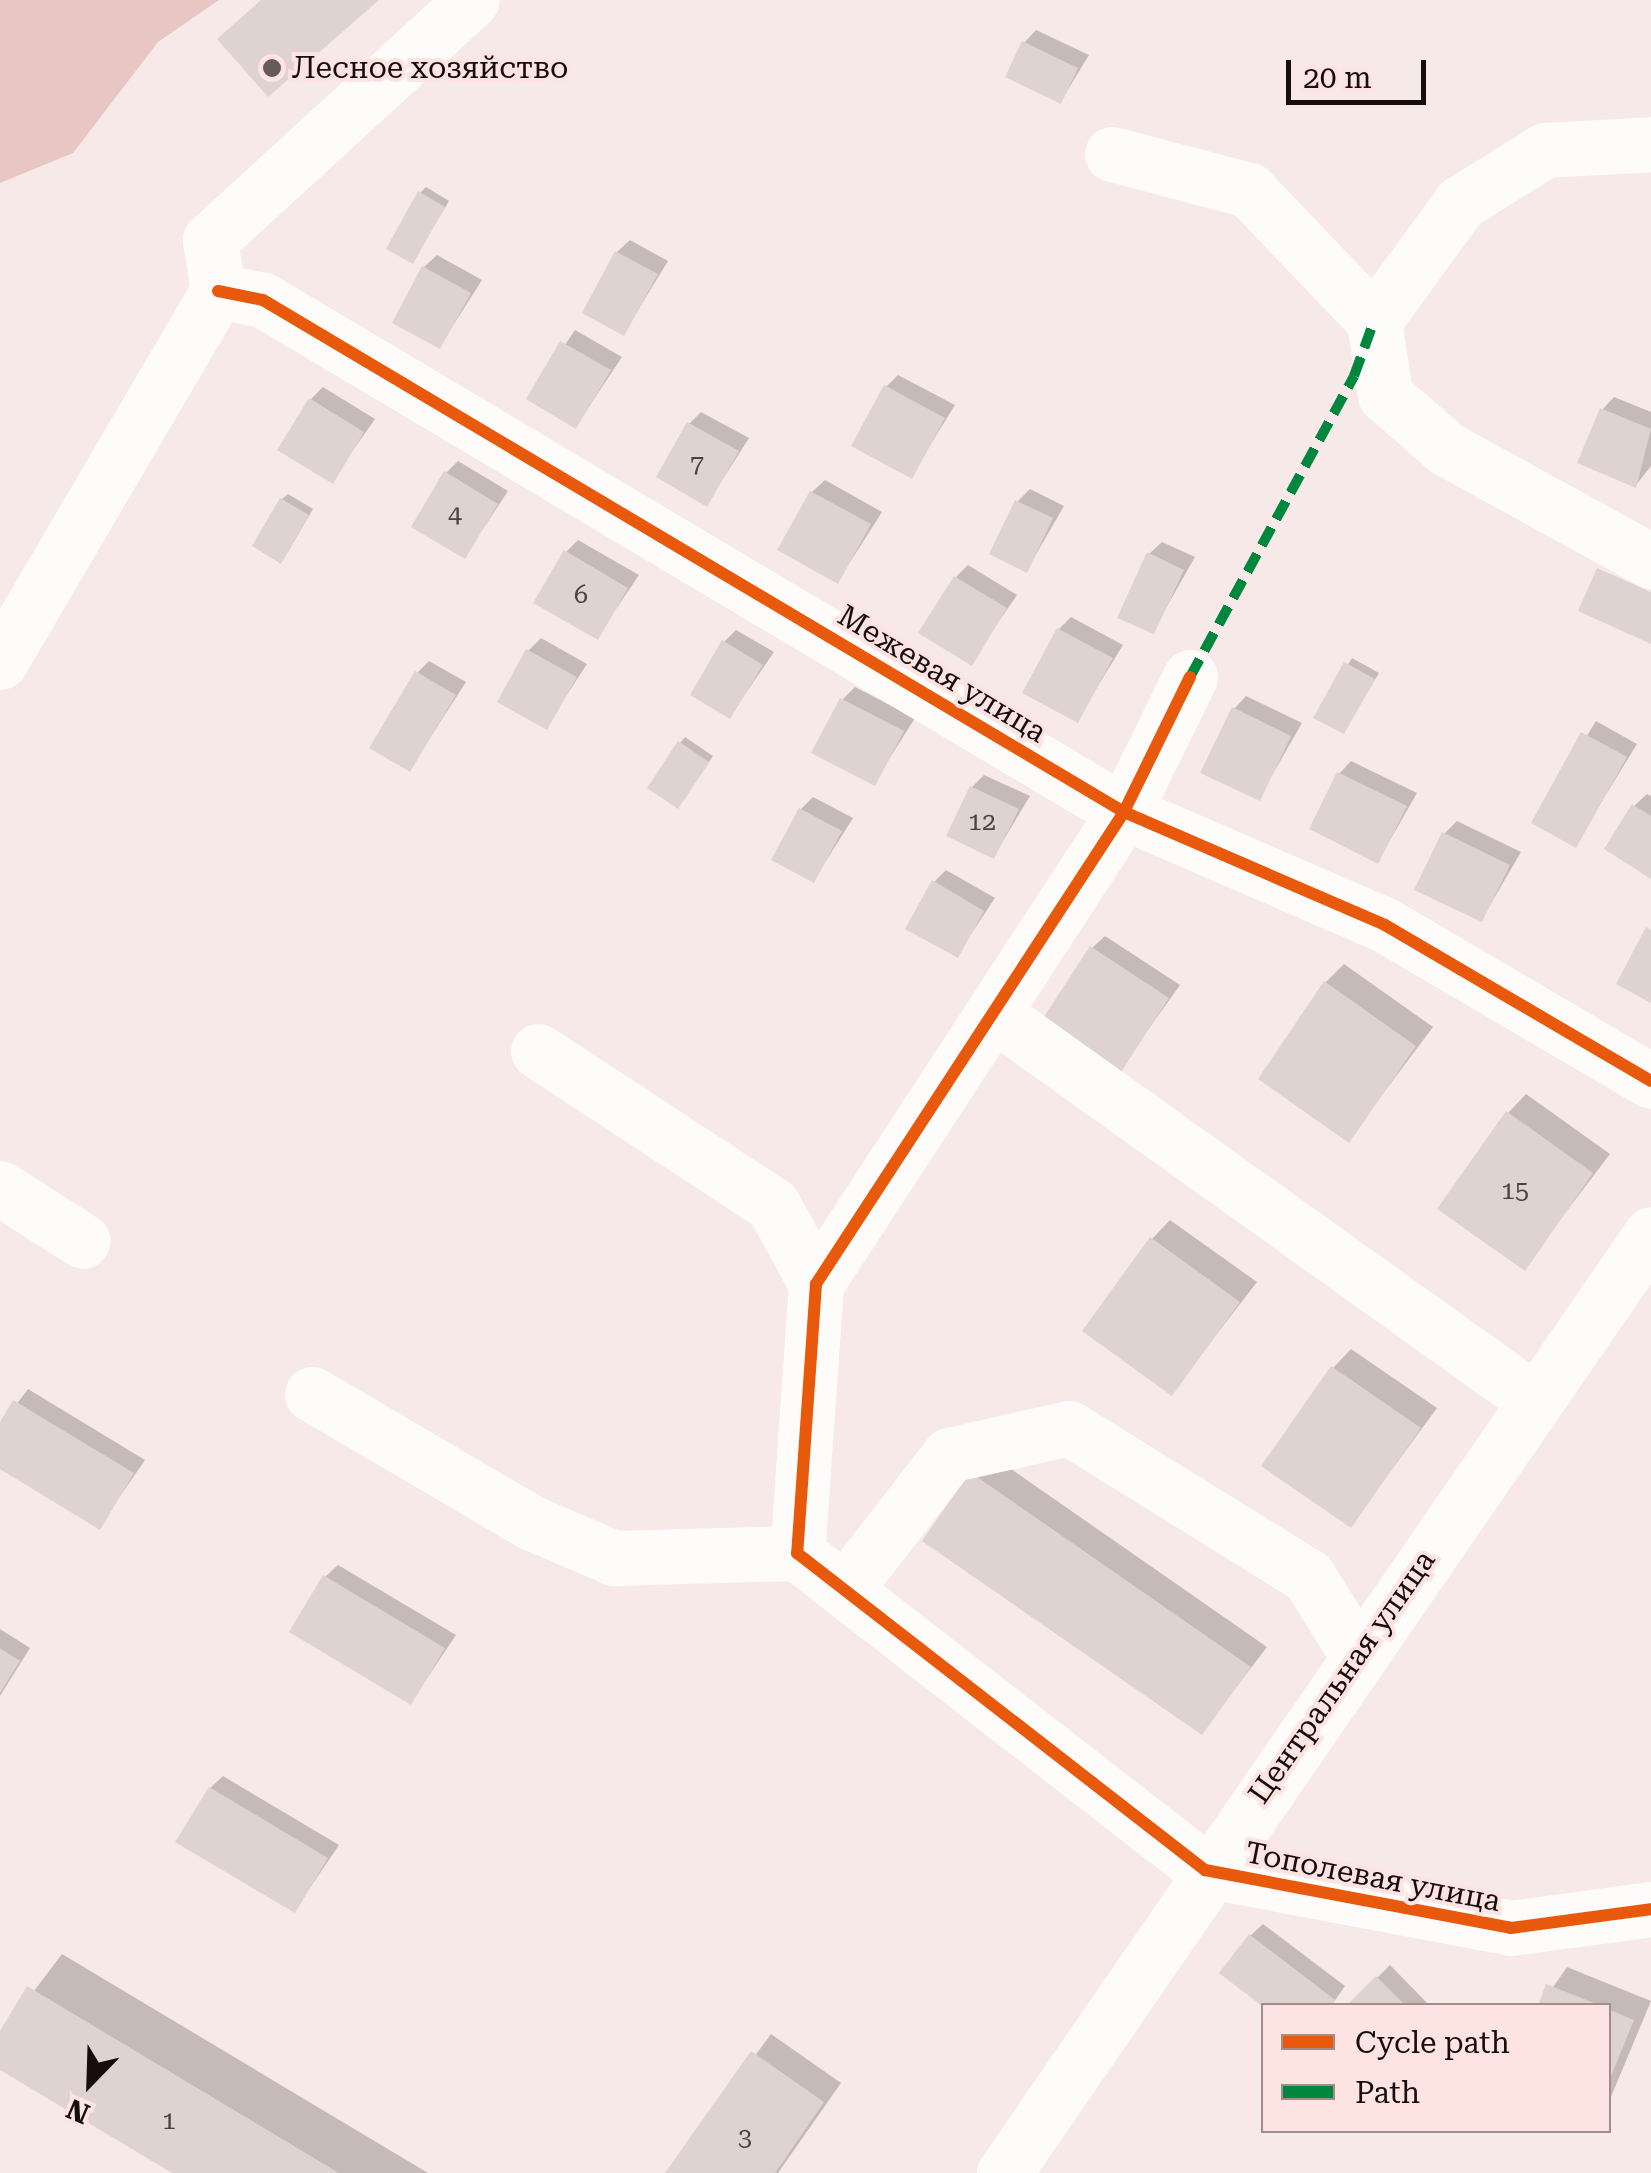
<!DOCTYPE html>
<meta charset="utf-8">
<style>
body{margin:0}
#map{position:relative;width:1651px;height:2173px;overflow:hidden;background:#f7e9e7;font-family:"Roboto Serif",serif}
div>[style]{position:absolute}
[style*='--x']{left:calc(var(--x)*1px);top:calc(var(--y)*1px);width:calc(var(--w)*1px);rotate:calc(var(--a)*1deg)}
.forest>*{inset:0;background:#e8c6c3}
.shadow>*{inset:0;background:#0003}
.building>*{inset:0;background:#ded3d1}
.minor>*{height:55px;margin:-27.5px;padding:0 27.5px;transform-origin:27.5px;border-radius:27.5px;background:#fefcfb}
.quiet>*{height:10px;margin-top:-5px;transform-origin:0;background:repeating-linear-gradient(90deg,#00873e 0 20px,transparent 0 30px)}
.cycleway>*{height:12px;margin:-6px;padding:0 6px;transform-origin:6px;border-radius:6px;background:#e8590c}
.dots>*{width:28px;height:28px;translate:-50% -50%;box-sizing:border-box;border:5px solid #fde3e1;border-radius:50%}
span{translate:-50% -50%;white-space:nowrap;text-align:center;line-height:1.15;-webkit-text-stroke:8px #fde3e1;paint-order:stroke}
.number-label{font-size:25px;color:#4a4140}
.number-label span{-webkit-text-stroke-width:0}
.poi-label{font-size:30px;color:#160e0d}
.left{translate:0 -50%;text-align:left}
.street-label{font-size:30px;color:#160e0d}
.legend{position:absolute;left:1261px;top:2003px;width:350px;height:130px;box-sizing:border-box;background:#fde3e1;border:2px solid #a18e8c;margin:0;padding:12px 18px;list-style:none;font-size:30px;color:#160e0d}
.legend li{display:flex;align-items:center;gap:20px;height:50px}
.legend b{width:50px;border:2px solid #a18e8c}
.north{position:absolute;left:40px;top:2033px;width:100px;height:100px;-webkit-text-stroke:8px #fde3e1;paint-order:stroke;rotate:203deg;font-size:28px;font-weight:700;line-height:40px;text-align:center;color:#160e0d}
.north::after{content:'';display:block;margin:auto;width:35px;height:45px;background:#160e0d;clip-path:polygon(50% 0,100% 100%,50% 72%,0 100%)}
.scale{position:absolute;left:1286px;top:60px;width:140px;height:45px;box-sizing:border-box;border:5px solid #160e0d;border-top:0;padding-left:12px;font-size:30px;line-height:35px;white-space:nowrap;color:#160e0d;-webkit-text-stroke:8px #fde3e1;paint-order:stroke}
</style>
<div id="map">
<div class="forest">
<div style="clip-path:polygon(0 0,219px 0,158px 42px,73px 153px,0 183px)"></div>
</div>
<div class="shadow">
<div style="clip-path:polygon(1036px 30px,1089px 55px,1061px 101px,1024px 43px)"></div>
<div style="clip-path:polygon(426px 187px,449px 201px,413px 261px,420px 193px)"></div>
<div style="clip-path:polygon(630px 240px,668px 261px,624px 333px,617px 252px)"></div>
<div style="clip-path:polygon(437px 255px,482px 280px,440px 346px,424px 267px)"></div>
<div style="clip-path:polygon(575px 330px,622px 357px,576px 426px,529px 398px)"></div>
<div style="clip-path:polygon(898px 375px,955px 405px,911px 476px,886px 387px)"></div>
<div style="clip-path:polygon(323px 387px,375px 419px,332px 480px,311px 399px)"></div>
<div style="clip-path:polygon(1614px 397px,1651px 412px,1651px 466px,1636px 485px,1602px 410px)"></div>
<div style="clip-path:polygon(701px 412px,749px 438px,707px 504px,689px 424px)"></div>
<div style="clip-path:polygon(458px 461px,508px 491px,465px 556px,446px 473px)"></div>
<div style="clip-path:polygon(825px 480px,882px 512px,838px 581px,812px 492px)"></div>
<div style="clip-path:polygon(1030px 489px,1064px 506px,1027px 570px,1018px 501px)"></div>
<div style="clip-path:polygon(288px 494px,313px 509px,286px 555px,282px 499px)"></div>
<div style="clip-path:polygon(578px 540px,639px 575px,597px 637px,566px 552px)"></div>
<div style="clip-path:polygon(1162px 542px,1195px 557px,1153px 631px,1149px 554px)"></div>
<div style="clip-path:polygon(968px 565px,1017px 595px,971px 662px,956px 577px)"></div>
<div style="clip-path:polygon(1071px 617px,1123px 645px,1077px 720px,1059px 629px)"></div>
<div style="clip-path:polygon(736px 630px,774px 652px,730px 716px,724px 642px)"></div>
<div style="clip-path:polygon(541px 638px,587px 664px,546px 727px,528px 651px)"></div>
<div style="clip-path:polygon(1352px 658px,1379px 673px,1344px 731px,1316px 717px)"></div>
<div style="clip-path:polygon(429px 661px,466px 682px,410px 769px,417px 673px)"></div>
<div style="clip-path:polygon(855px 687px,915px 718px,874px 783px,842px 700px)"></div>
<div style="clip-path:polygon(1246px 696px,1302px 723px,1259px 798px,1234px 709px)"></div>
<div style="clip-path:polygon(1596px 721px,1637px 744px,1575px 845px,1534px 822px)"></div>
<div style="clip-path:polygon(685px 737px,713px 756px,683px 801px,680px 743px)"></div>
<div style="clip-path:polygon(1351px 761px,1417px 793px,1378px 861px,1339px 774px)"></div>
<div style="clip-path:polygon(984px 775px,1030px 796px,994px 856px,972px 787px)"></div>
<div style="clip-path:polygon(1647px 794px,1651px 796px,1651px 875px,1634px 806px)"></div>
<div style="clip-path:polygon(813px 797px,853px 818px,814px 880px,801px 809px)"></div>
<div style="clip-path:polygon(1457px 821px,1521px 852px,1482px 919px,1444px 834px)"></div>
<div style="clip-path:polygon(946px 870px,995px 898px,957px 955px,934px 882px)"></div>
<div style="clip-path:polygon(1105px 936px,1180px 985px,1118px 1072px,1092px 948px)"></div>
<div style="clip-path:polygon(1344px 964px,1433px 1027px,1348px 1140px,1325px 983px)"></div>
<div style="clip-path:polygon(1526px 1094px,1610px 1154px,1524px 1267px,1508px 1113px)"></div>
<div style="clip-path:polygon(1170px 1220px,1257px 1282px,1172px 1392px,1152px 1239px)"></div>
<div style="clip-path:polygon(1351px 1349px,1437px 1408px,1351px 1525px,1333px 1368px)"></div>
<div style="clip-path:polygon(28px 1389px,145px 1460px,99px 1527px,0 1466px,0 1426px)"></div>
<div style="clip-path:polygon(991px 1455px,1267px 1647px,1202px 1732px,926px 1540px)"></div>
<div style="clip-path:polygon(338px 1565px,456px 1635px,411px 1702px,325px 1577px)"></div>
<div style="clip-path:polygon(0 1629px,30px 1648px,0 1696px)"></div>
<div style="clip-path:polygon(223px 1776px,339px 1845px,295px 1910px,210px 1788px)"></div>
<div style="clip-path:polygon(1263px 1924px,1345px 1986px,1331px 2006px,1250px 1936px)"></div>
<div style="clip-path:polygon(62px 1954px,428px 2173px,177px 2173px,0 2067px,0 2036px)"></div>
<div style="clip-path:polygon(1390px 1965px,1430px 2006px,1349px 2006px)"></div>
<div style="clip-path:polygon(1567px 1967px,1651px 2001px,1608px 2104px,1608px 2006px,1540px 2006px)"></div>
<div style="clip-path:polygon(771px 2034px,841px 2083px,778px 2173px,668px 2173px)"></div>
</div>
<div class="building">
<div style="clip-path:polygon(261px 0,379px 0,268px 97px,217px 39px)"></div>
<div style="clip-path:polygon(1022px 41px,1078px 68px,1061px 104px,1005px 77px)"></div>
<div style="clip-path:polygon(418px 191px,445px 207px,413px 264px,386px 249px)"></div>
<div style="clip-path:polygon(615px 251px,658px 274px,624px 336px,582px 313px)"></div>
<div style="clip-path:polygon(422px 266px,471px 293px,440px 349px,392px 323px)"></div>
<div style="clip-path:polygon(560px 341px,611px 370px,576px 429px,526px 399px)"></div>
<div style="clip-path:polygon(884px 385px,945px 418px,912px 479px,851px 446px)"></div>
<div style="clip-path:polygon(309px 398px,364px 432px,333px 484px,277px 450px)"></div>
<div style="clip-path:polygon(1600px 408px,1651px 429px,1636px 488px,1577px 463px)"></div>
<div style="clip-path:polygon(687px 422px,739px 451px,707px 507px,656px 477px)"></div>
<div style="clip-path:polygon(444px 471px,498px 504px,465px 559px,411px 527px)"></div>
<div style="clip-path:polygon(810px 491px,871px 524px,838px 584px,777px 550px)"></div>
<div style="clip-path:polygon(280px 498px,309px 515px,281px 564px,252px 546px)"></div>
<div style="clip-path:polygon(1015px 500px,1053px 518px,1027px 573px,989px 554px)"></div>
<div style="clip-path:polygon(564px 550px,628px 588px,598px 640px,533px 603px)"></div>
<div style="clip-path:polygon(1147px 552px,1184px 570px,1154px 634px,1117px 618px)"></div>
<div style="clip-path:polygon(1597px 568px,1651px 592px,1651px 644px,1578px 611px)"></div>
<div style="clip-path:polygon(954px 576px,1007px 608px,972px 666px,918px 633px)"></div>
<div style="clip-path:polygon(1057px 628px,1113px 658px,1078px 723px,1022px 693px)"></div>
<div style="clip-path:polygon(722px 640px,763px 665px,730px 719px,690px 695px)"></div>
<div style="clip-path:polygon(526px 649px,577px 677px,547px 730px,497px 702px)"></div>
<div style="clip-path:polygon(1344px 662px,1375px 679px,1344px 734px,1313px 718px)"></div>
<div style="clip-path:polygon(415px 671px,456px 695px,410px 772px,369px 748px)"></div>
<div style="clip-path:polygon(840px 698px,904px 731px,875px 786px,811px 753px)"></div>
<div style="clip-path:polygon(1232px 707px,1291px 736px,1260px 801px,1200px 773px)"></div>
<div style="clip-path:polygon(1581px 732px,1627px 757px,1576px 848px,1531px 823px)"></div>
<div style="clip-path:polygon(678px 741px,709px 762px,678px 809px,647px 788px)"></div>
<div style="clip-path:polygon(1337px 772px,1407px 806px,1378px 864px,1309px 829px)"></div>
<div style="clip-path:polygon(970px 786px,1019px 809px,994px 859px,946px 836px)"></div>
<div style="clip-path:polygon(1632px 804px,1651px 816px,1651px 879px,1604px 849px)"></div>
<div style="clip-path:polygon(799px 808px,842px 831px,814px 883px,771px 860px)"></div>
<div style="clip-path:polygon(1442px 832px,1510px 865px,1482px 922px,1414px 890px)"></div>
<div style="clip-path:polygon(932px 880px,984px 911px,958px 958px,905px 929px)"></div>
<div style="clip-path:polygon(1646px 927px,1651px 930px,1651px 1003px,1616px 984px)"></div>
<div style="clip-path:polygon(1090px 946px,1169px 998px,1119px 1075px,1040px 1023px)"></div>
<div style="clip-path:polygon(1324px 981px,1416px 1046px,1349px 1143px,1258px 1079px)"></div>
<div style="clip-path:polygon(1506px 1111px,1593px 1173px,1525px 1271px,1437px 1209px)"></div>
<div style="clip-path:polygon(1150px 1237px,1240px 1302px,1172px 1396px,1082px 1331px)"></div>
<div style="clip-path:polygon(1331px 1366px,1421px 1428px,1351px 1528px,1261px 1466px)"></div>
<div style="clip-path:polygon(13px 1400px,134px 1473px,100px 1530px,0 1469px,0 1422px)"></div>
<div style="clip-path:polygon(970px 1472px,1251px 1667px,1202px 1735px,922px 1541px)"></div>
<div style="clip-path:polygon(323px 1575px,445px 1648px,411px 1705px,289px 1632px)"></div>
<div style="clip-path:polygon(0 1648px,20px 1661px,0 1693px)"></div>
<div style="clip-path:polygon(209px 1787px,328px 1858px,295px 1913px,175px 1842px)"></div>
<div style="clip-path:polygon(1249px 1934px,1335px 2000px,1331px 2006px,1262px 2006px,1219px 1973px)"></div>
<div style="clip-path:polygon(1376px 1976px,1406px 2006px,1346px 2006px)"></div>
<div style="clip-path:polygon(1546px 1984px,1599px 2005px,1599px 2006px,1538px 2006px)"></div>
<div style="clip-path:polygon(27px 1986px,339px 2173px,172px 2173px,0 2070px,0 2031px)"></div>
<div style="clip-path:polygon(1608px 2009px,1634px 2020px,1609px 2081px,1608px 2081px)"></div>
<div style="clip-path:polygon(751px 2051px,824px 2102px,775px 2173px,665px 2173px)"></div>
</div>
<div class="minor">
<div style="--x:1112;--y:154;--w:142;--a:14.7"></div>
<div style="--x:1249;--y:190;--w:181;--a:46.3"></div>
<div style="--x:1374;--y:321;--w:75;--a:81.5"></div>
<div style="--x:1385;--y:395;--w:82;--a:41.1"></div>
<div style="--x:1447;--y:449;--w:233;--a:28.8"></div>
<div style="--x:218;--y:291;--w:46;--a:11.3"></div>
<div style="--x:263;--y:300;--w:1002;--a:30.74"></div>
<div style="--x:1124;--y:812;--w:284;--a:23.4"></div>
<div style="--x:1385;--y:925;--w:308;--a:30.4"></div>
<div style="--x:1374;--y:321;--w:146;--a:-53.9"></div>
<div style="--x:1460;--y:203;--w:100;--a:-31.9"></div>
<div style="--x:1545;--y:150;--w:106;--a:-3.2"></div>
<div style="--x:0;--y:662;--w:430;--a:-59.6"></div>
<div style="--x:218;--y:291;--w:52;--a:-98.9"></div>
<div style="--x:210;--y:240;--w:355;--a:-42.5"></div>
<div style="--x:1190;--y:677;--w:150;--a:116.1"></div>
<div style="--x:1124;--y:812;--w:564;--a:123.13"></div>
<div style="--x:816;--y:1284;--w:270;--a:94"></div>
<div style="--x:797;--y:1553;--w:517;--a:37.85"></div>
<div style="--x:1205;--y:1870;--w:311;--a:10.7"></div>
<div style="--x:1511;--y:1928;--w:141;--a:-7.7"></div>
<div style="--x:993;--y:1013;--w:667;--a:35.55"></div>
<div style="--x:538;--y:1051;--w:281;--a:33.2"></div>
<div style="--x:773;--y:1205;--w:90;--a:61.4"></div>
<div style="--x:0;--y:1188;--w:98;--a:32.6"></div>
<div style="--x:312;--y:1394;--w:255;--a:30.4"></div>
<div style="--x:532;--y:1523;--w:89;--a:23.1"></div>
<div style="--x:614;--y:1558;--w:183;--a:-1.6"></div>
<div style="--x:846;--y:1588;--w:168;--a:-52.2"></div>
<div style="--x:949;--y:1455;--w:123;--a:-12.7"></div>
<div style="--x:1069;--y:1428;--w:281;--a:31.8"></div>
<div style="--x:1308;--y:1576;--w:94;--a:58"></div>
<div style="--x:1004;--y:2173;--w:1140;--a:-55.43"></div>
</div>
<div class="quiet">
<div style="--x:1190;--y:677;--w:343;--a:-61.4"></div>
<div style="--x:1354;--y:376;--w:59;--a:-70"></div>
</div>
<div class="cycleway">
<div style="--x:218;--y:291;--w:46;--a:11.3"></div>
<div style="--x:263;--y:300;--w:1002;--a:30.74"></div>
<div style="--x:1124;--y:812;--w:284;--a:23.4"></div>
<div style="--x:1385;--y:925;--w:308;--a:30.4"></div>
<div style="--x:1190;--y:677;--w:150;--a:116.1"></div>
<div style="--x:1124;--y:812;--w:564;--a:123.13"></div>
<div style="--x:816;--y:1284;--w:270;--a:94"></div>
<div style="--x:797;--y:1553;--w:517;--a:37.85"></div>
<div style="--x:1205;--y:1870;--w:311;--a:10.7"></div>
<div style="--x:1511;--y:1928;--w:141;--a:-7.7"></div>
</div>
<div class="dots">
<div style="left:272px;top:68px;background:#655b59"></div>
</div>
<div class="number-label">
<span style="left:697px;top:464px">7</span>
<span style="left:455px;top:515px">4</span>
<span style="left:581px;top:595px">6</span>
<span style="left:982px;top:822px">12</span>
<span style="left:1515px;top:1191px">15</span>
<span style="left:169px;top:2121px">1</span>
<span style="left:745px;top:2138px">3</span>
</div>
<div class="poi-label">
<span class="left" style="left:292px;top:68px">Лесное хозяйство</span>
</div>
<div class="street-label">
<span style="left:942px;top:674px;rotate:31deg">Межевая улица</span>
<span style="left:1342px;top:1677px;rotate:-55deg">Центральная улица</span>
<span style="left:1373px;top:1877px;rotate:11deg">Тополевая улица</span>
</div>
<ul class="legend">
<li><b style="height:12px;background:#e8590c"></b>Cycle path</li>
<li><b style="height:12px;background:#00873e"></b>Path</li>
</ul>
<div class="north">N</div>
<div class="scale">20 m</div>
</div>
